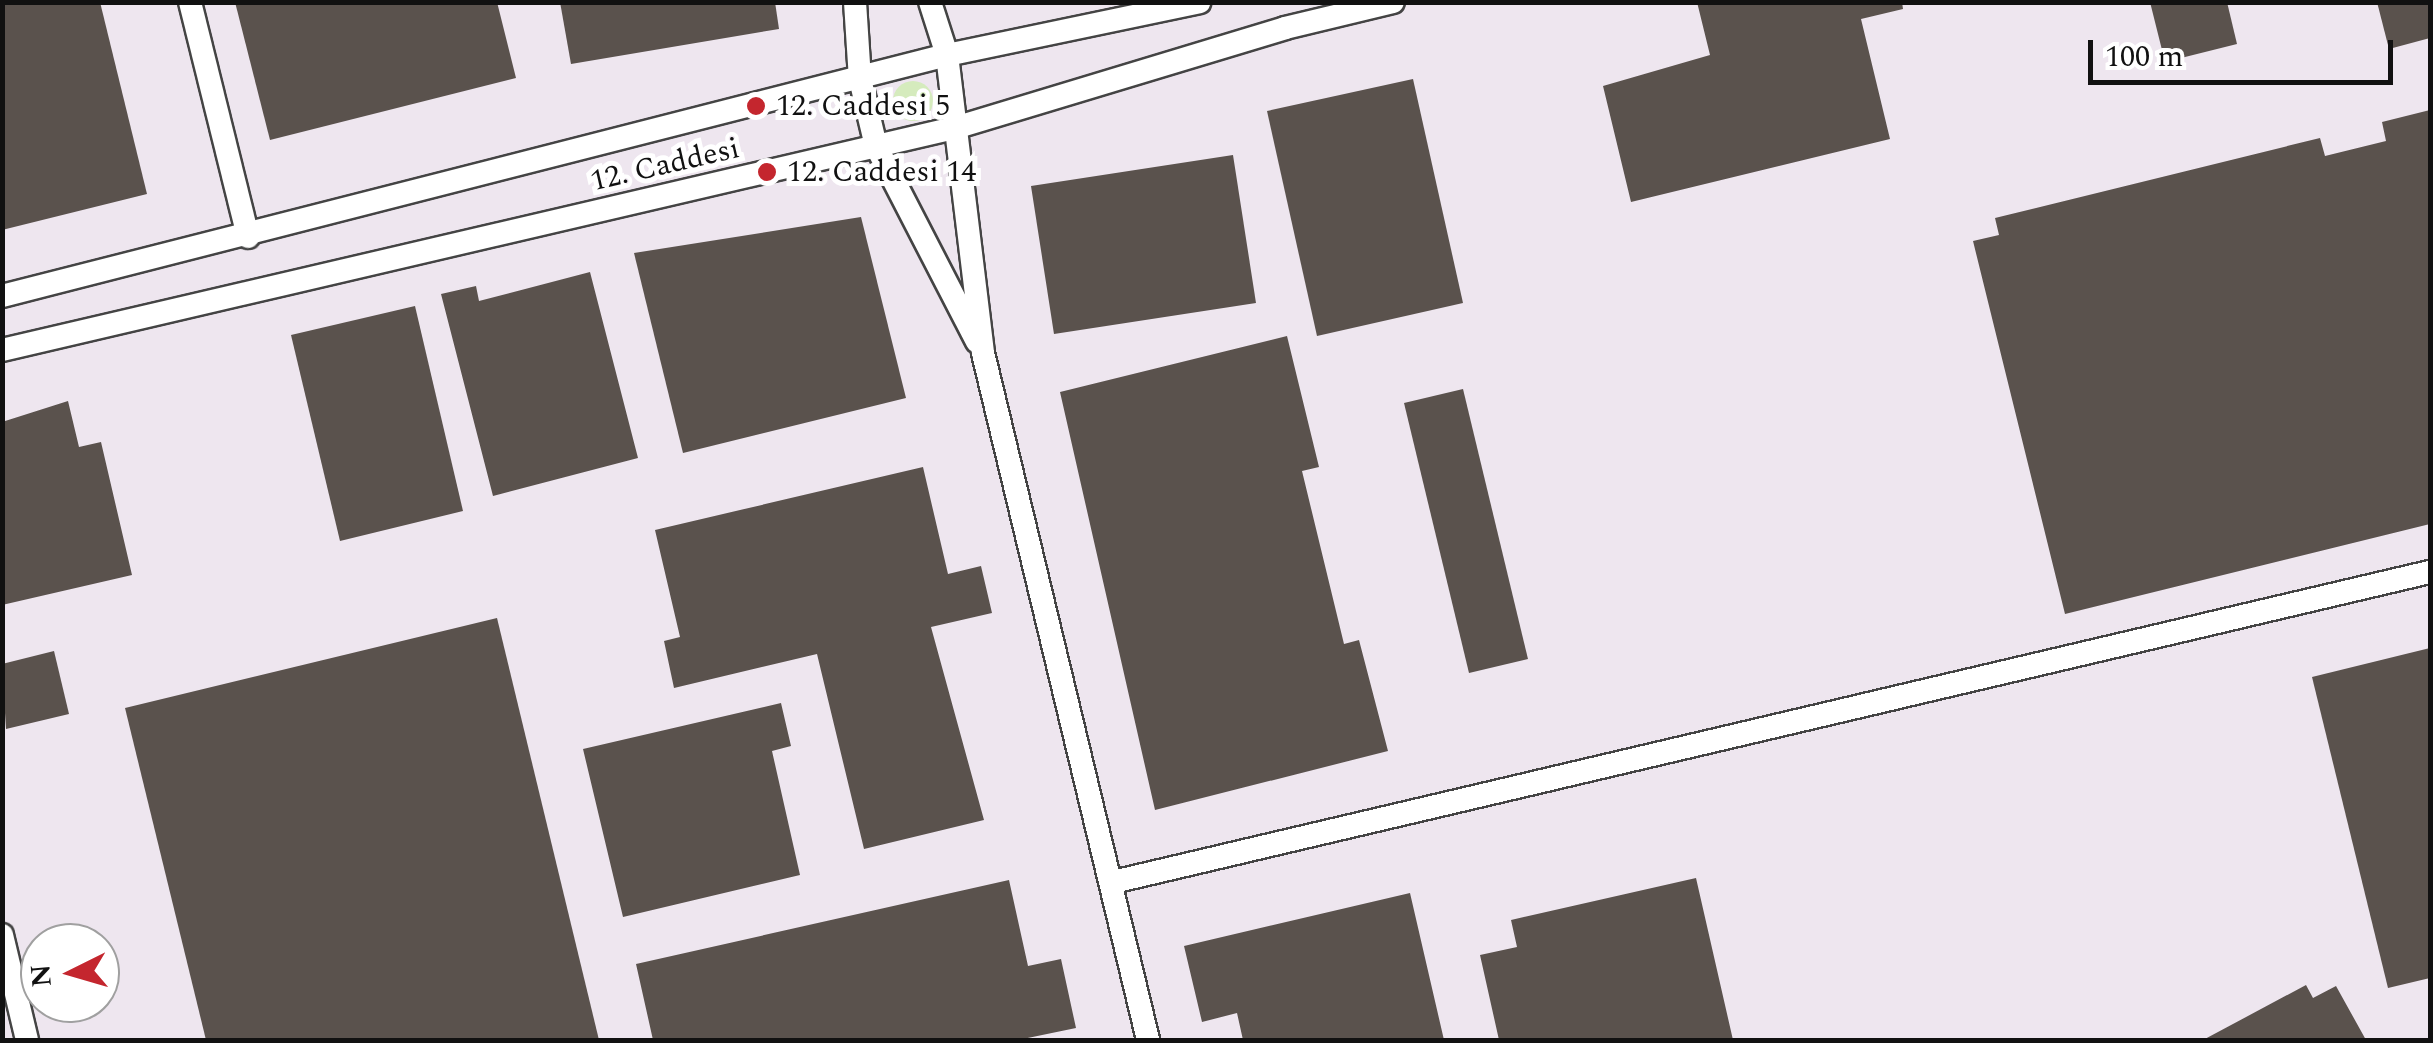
<!DOCTYPE html>
<style>
body{margin:0}
#map{position:relative;width:2433px;height:1043px;overflow:hidden;background:#fffdf5;font-family:Spectral,serif}
div>[style]{position:absolute}
[style*='--x']{left:calc(var(--x)*1px);top:calc(var(--y)*1px);width:calc(var(--w)*1px);rotate:calc(var(--a)*1deg)}
.industrial>*{inset:0;background:#eee6ef}
.green>*{inset:0;background:#d5ebbd}
.round{border-radius:50%}
.building>*{inset:0;background:#5a524d}
.roads{filter:drop-shadow(2px 0 #444) drop-shadow(-2px 0 #444) drop-shadow(0 2px #444) drop-shadow(0 -2px #444)}
.minor>*{height:22px;margin:-11px;padding:0 11px;transform-origin:11px;border-radius:11px;background:#fff}
.dots>*{width:28px;height:28px;translate:-50% -50%;box-sizing:border-box;border:5px solid #fff;border-radius:50%}
span{translate:-50% -50%;white-space:nowrap;text-align:center;line-height:1.15;-webkit-text-stroke:10px #fff;paint-order:stroke}
.poi-label{font-size:30px;color:#111}
.left{translate:0 -50%;text-align:left}
.street-label{font-size:30px;color:#111}
.frame{position:absolute;inset:0;border:5px solid #111;pointer-events:none}
.north{position:absolute;left:20px;top:923px;width:100px;height:100px;box-sizing:border-box;background:#fff;border:2px solid #a0a0a0;border-radius:50%;rotate:265deg;font-size:28px;font-weight:700;line-height:40px;text-align:center;color:#111}
.north::after{content:'';display:block;margin:auto;width:35px;height:45px;background:#c4262e;clip-path:polygon(50% 0,100% 100%,50% 72%,0 100%)}
.scale{position:absolute;left:2088px;top:40px;width:305px;height:45px;box-sizing:border-box;border:5px solid #111;border-top:0;padding-left:12px;font-size:30px;line-height:35px;white-space:nowrap;color:#111;-webkit-text-stroke:8px #fff;paint-order:stroke}
</style>
<div id="map">
<div class="industrial">
<div style="clip-path:polygon(evenodd,2px 3px,2430px 3px,2430px 1040px,3px 1040px,2px 3px,40px 943px,100px 943px,100px 1003px,40px 1003px,40px 943px)"></div>
</div>
<div class="green">
<div class="round" style="left:893px;top:81px;width:40px;height:40px"></div>
</div>
<div class="building">
<div style="clip-path:polygon(2px 2px,100px 2px,147px 194px,2px 230px)"></div>
<div style="clip-path:polygon(235px 2px,497px 2px,516px 78px,270px 140px)"></div>
<div style="clip-path:polygon(560px 2px,775px 2px,779px 29px,571px 64px)"></div>
<div style="clip-path:polygon(1697px 2px,1902px 2px,1903px 9px,1861px 19px,1890px 139px,1631px 202px,1603px 86px,1710px 55px)"></div>
<div style="clip-path:polygon(2150px 2px,2227px 2px,2237px 44px,2165px 62px)"></div>
<div style="clip-path:polygon(2377px 2px,2430px 2px,2430px 38px,2389px 49px)"></div>
<div style="clip-path:polygon(1413px 79px,1463px 303px,1317px 336px,1267px 111px)"></div>
<div style="clip-path:polygon(2430px 110px,2430px 524px,2065px 614px,1973px 241px,1999px 235px,1995px 218px,2320px 138px,2325px 156px,2386px 141px,2382px 122px)"></div>
<div style="clip-path:polygon(1233px 155px,1256px 303px,1054px 334px,1031px 186px)"></div>
<div style="clip-path:polygon(861px 217px,906px 398px,683px 453px,634px 253px)"></div>
<div style="clip-path:polygon(590px 272px,638px 458px,493px 496px,441px 294px,476px 286px,479px 301px)"></div>
<div style="clip-path:polygon(415px 306px,463px 511px,340px 541px,291px 335px)"></div>
<div style="clip-path:polygon(1287px 336px,1319px 467px,1302px 471px,1344px 644px,1359px 640px,1388px 751px,1155px 810px,1060px 392px)"></div>
<div style="clip-path:polygon(1463px 389px,1528px 659px,1469px 673px,1404px 403px)"></div>
<div style="clip-path:polygon(68px 401px,79px 447px,101px 442px,132px 575px,2px 605px,2px 422px)"></div>
<div style="clip-path:polygon(923px 467px,948px 574px,981px 566px,992px 613px,931px 627px,984px 820px,864px 849px,817px 654px,674px 688px,664px 641px,680px 637px,655px 530px)"></div>
<div style="clip-path:polygon(497px 618px,599px 1040px,206px 1040px,125px 708px)"></div>
<div style="clip-path:polygon(2430px 648px,2430px 978px,2388px 988px,2312px 677px)"></div>
<div style="clip-path:polygon(54px 651px,69px 714px,6px 729px,2px 664px)"></div>
<div style="clip-path:polygon(781px 703px,791px 746px,772px 751px,800px 875px,623px 917px,583px 749px)"></div>
<div style="clip-path:polygon(1696px 878px,1733px 1040px,1499px 1040px,1480px 955px,1517px 947px,1511px 920px)"></div>
<div style="clip-path:polygon(1009px 880px,1028px 966px,1061px 959px,1076px 1028px,1018px 1040px,653px 1040px,636px 964px)"></div>
<div style="clip-path:polygon(1410px 893px,1444px 1040px,1243px 1040px,1237px 1013px,1202px 1022px,1184px 946px)"></div>
<div style="clip-path:polygon(2306px 985px,2313px 998px,2336px 986px,2366px 1040px,2203px 1040px)"></div>
</div>
<div class="roads">
<div class="minor">
<div style="--x:190;--y:2;--w:242;--a:76.1"></div>
<div style="--x:855;--y:2;--w:77;--a:86.3"></div>
<div style="--x:860;--y:79;--w:69;--a:76.6"></div>
<div style="--x:876;--y:146;--w:220;--a:62.7"></div>
<div style="--x:930;--y:2;--w:56;--a:72.2"></div>
<div style="--x:947;--y:55;--w:300;--a:83.1"></div>
<div style="--x:983;--y:353;--w:707;--a:76.49"></div>
<div style="--x:2;--y:296;--w:975;--a:-14.31"></div>
<div style="--x:947;--y:55;--w:258;--a:-11.8"></div>
<div style="--x:2;--y:350;--w:982;--a:-13.13"></div>
<div style="--x:958;--y:127;--w:342;--a:-16.8"></div>
<div style="--x:1285;--y:28;--w:111;--a:-13.5"></div>
<div style="--x:1113;--y:882;--w:1353;--a:-13.25"></div>
<div style="--x:2;--y:935;--w:108;--a:76.6"></div>
</div>
</div>
<div class="dots">
<div style="left:756px;top:106px;background:#c4262e"></div>
<div style="left:767px;top:172px;background:#c4262e"></div>
</div>
<div class="poi-label">
<span class="left" style="left:776px;top:106px">12. Caddesi 5</span>
<span class="left" style="left:787px;top:172px">12. Caddesi 14</span>
</div>
<div class="street-label">
<span style="left:665px;top:165px;rotate:-13deg">12. Caddesi</span>
</div>
<div class="frame"></div>
<div class="north">N</div>
<div class="scale">100 m</div>
</div>
